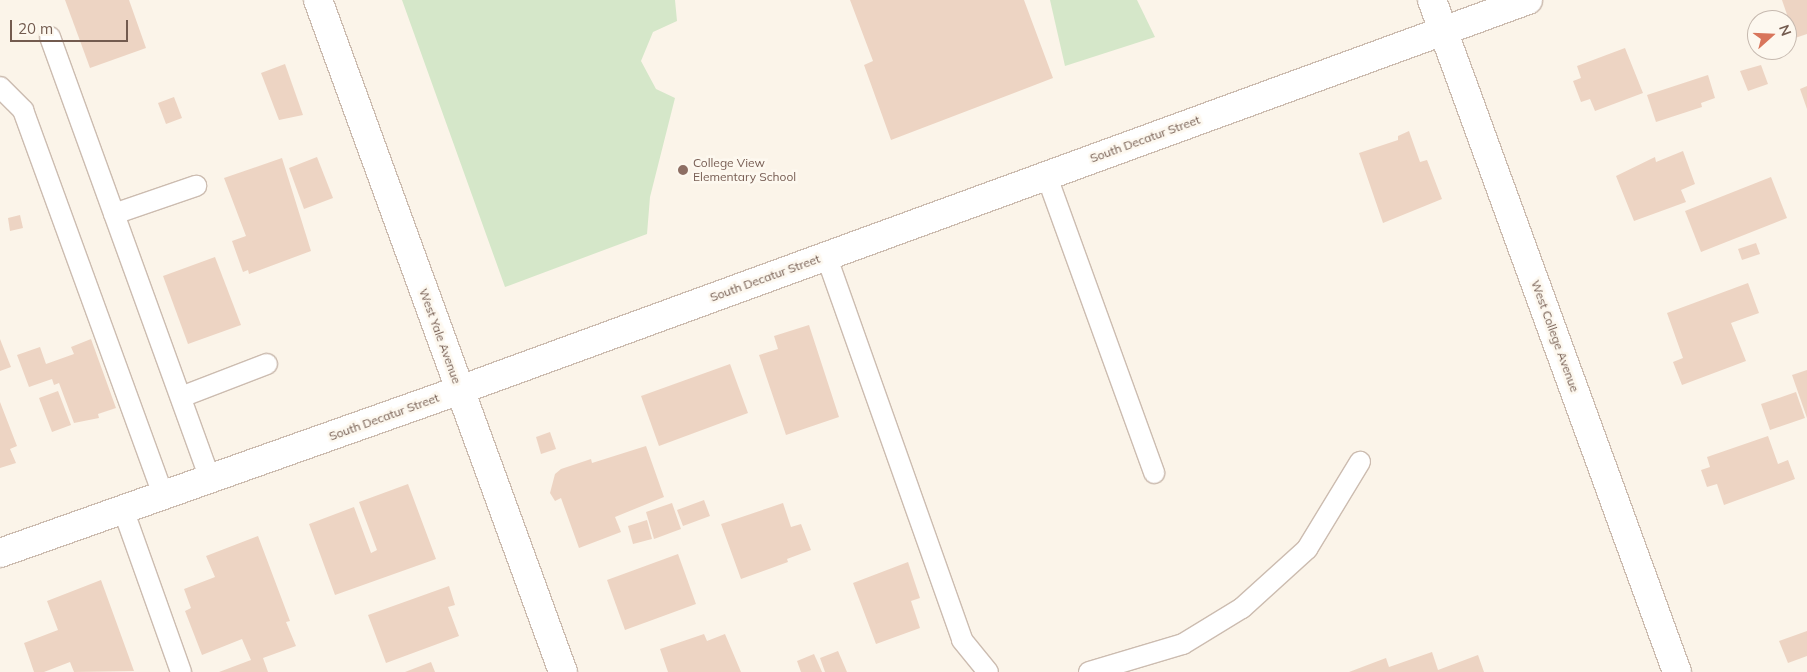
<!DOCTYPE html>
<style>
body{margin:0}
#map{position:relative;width:1807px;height:672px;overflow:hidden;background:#fbf4e9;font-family:Mulish,sans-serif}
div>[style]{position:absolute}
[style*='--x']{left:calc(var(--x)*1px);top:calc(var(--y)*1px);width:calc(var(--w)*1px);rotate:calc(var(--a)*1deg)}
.green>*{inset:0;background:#d5e7c9}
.building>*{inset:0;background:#edd4c3}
.roads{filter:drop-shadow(1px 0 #ccbcb0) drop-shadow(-1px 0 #ccbcb0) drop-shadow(0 1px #ccbcb0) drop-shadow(0 -1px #ccbcb0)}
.service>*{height:20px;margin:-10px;padding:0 10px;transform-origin:10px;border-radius:10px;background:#fff}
.minor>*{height:28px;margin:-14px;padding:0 14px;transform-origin:14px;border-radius:14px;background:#fff}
.dots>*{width:14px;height:14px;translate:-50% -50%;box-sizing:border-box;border:2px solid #fdf8ef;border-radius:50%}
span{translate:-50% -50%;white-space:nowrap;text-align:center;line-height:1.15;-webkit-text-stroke:5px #fdf8ef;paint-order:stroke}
.street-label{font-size:12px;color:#735b4f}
.education-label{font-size:12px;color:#785e54}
.left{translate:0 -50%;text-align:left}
.north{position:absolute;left:1747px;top:10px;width:50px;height:50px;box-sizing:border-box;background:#fdf8ef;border:1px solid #c6b9af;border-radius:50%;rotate:70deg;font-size:14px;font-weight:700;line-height:20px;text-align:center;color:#735b4f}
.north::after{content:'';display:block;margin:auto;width:18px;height:22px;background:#d8755b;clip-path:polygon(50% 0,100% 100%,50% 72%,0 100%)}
.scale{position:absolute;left:10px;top:20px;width:118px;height:22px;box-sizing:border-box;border:2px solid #735b4f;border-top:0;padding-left:6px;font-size:15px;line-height:18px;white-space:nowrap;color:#735b4f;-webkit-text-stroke:4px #fdf8ef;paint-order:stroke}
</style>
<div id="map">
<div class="green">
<div style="clip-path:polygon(402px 0,675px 0,677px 21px,653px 32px,641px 61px,656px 89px,675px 98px,650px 197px,647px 234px,505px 287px)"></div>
<div style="clip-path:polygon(1050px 0,1137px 0,1155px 37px,1065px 66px)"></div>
</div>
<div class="building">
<div style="clip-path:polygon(65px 0,129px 0,146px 48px,90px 68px)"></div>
<div style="clip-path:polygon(850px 0,1024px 0,1053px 78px,891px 140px,864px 65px,873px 61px)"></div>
<div style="clip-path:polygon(1782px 0,1807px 0,1807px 34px,1795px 38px)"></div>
<div style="clip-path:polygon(1625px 48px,1643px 93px,1595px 111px,1590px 99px,1581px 102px,1573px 81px,1581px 78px,1577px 66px)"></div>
<div style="clip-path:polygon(285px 64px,303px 115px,279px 120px,261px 73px)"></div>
<div style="clip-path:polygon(1761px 65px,1768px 84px,1748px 91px,1740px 71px)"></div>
<div style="clip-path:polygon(1708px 75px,1715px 98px,1701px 103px,1702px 107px,1656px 122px,1647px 95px)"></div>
<div style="clip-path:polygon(1807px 86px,1807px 109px,1800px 89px)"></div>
<div style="clip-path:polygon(174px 97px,182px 118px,166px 124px,158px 103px)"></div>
<div style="clip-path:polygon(1409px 131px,1420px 162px,1427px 160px,1442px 199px,1383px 223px,1359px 153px,1398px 140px,1398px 136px)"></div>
<div style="clip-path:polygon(1683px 151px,1695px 184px,1681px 190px,1686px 202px,1634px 221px,1616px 176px,1655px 157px,1656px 162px)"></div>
<div style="clip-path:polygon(317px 157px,333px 198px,304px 209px,289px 168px)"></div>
<div style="clip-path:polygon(282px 158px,311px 251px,249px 274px,248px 270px,243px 272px,232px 241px,246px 236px,224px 178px)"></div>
<div style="clip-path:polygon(1771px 177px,1787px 218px,1701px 252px,1685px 211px)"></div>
<div style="clip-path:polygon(20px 215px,23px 228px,10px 231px,8px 218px)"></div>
<div style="clip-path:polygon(1756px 243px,1760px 254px,1742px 260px,1738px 249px)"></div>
<div style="clip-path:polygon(215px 257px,241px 325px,188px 344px,163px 276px)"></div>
<div style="clip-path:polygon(1748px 283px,1759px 313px,1731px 323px,1746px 361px,1682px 385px,1673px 362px,1683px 358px,1667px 313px)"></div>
<div style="clip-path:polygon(809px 325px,839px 417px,786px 435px,759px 355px,778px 349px,774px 336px)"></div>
<div style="clip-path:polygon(0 339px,11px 367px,0 371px)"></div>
<div style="clip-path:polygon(91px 339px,116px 408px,98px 414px,99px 418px,74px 423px,59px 383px,54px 385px,52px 379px,29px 387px,17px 355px,40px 347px,46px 364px,74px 354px,71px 347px)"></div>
<div style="clip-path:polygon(730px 364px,748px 413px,659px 446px,641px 396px)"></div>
<div style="clip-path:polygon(1807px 370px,1807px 418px,1792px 375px)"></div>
<div style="clip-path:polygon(58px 391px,71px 425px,52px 432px,39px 398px)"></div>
<div style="clip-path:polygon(1796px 392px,1805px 418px,1770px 430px,1761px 404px)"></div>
<div style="clip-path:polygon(0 402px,17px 446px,10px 449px,16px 463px,0 468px)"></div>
<div style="clip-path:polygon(550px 432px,556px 449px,541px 454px,536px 437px)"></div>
<div style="clip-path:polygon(1768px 436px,1778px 464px,1788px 460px,1795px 479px,1724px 505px,1717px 484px,1707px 487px,1701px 470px,1710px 467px,1707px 457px)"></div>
<div style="clip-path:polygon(646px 446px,664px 497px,615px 517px,621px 532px,579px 548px,561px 498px,555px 501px,550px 493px,555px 474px,561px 469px,591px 459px,592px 463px)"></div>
<div style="clip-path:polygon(408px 484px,436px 559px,335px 595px,309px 524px,354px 507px,371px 553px,377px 550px,359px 502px)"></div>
<div style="clip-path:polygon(704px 500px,710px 516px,683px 526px,677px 510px)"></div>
<div style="clip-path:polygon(672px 503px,681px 529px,654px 539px,646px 512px)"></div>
<div style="clip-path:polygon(783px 503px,791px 527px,801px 524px,811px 550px,787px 559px,788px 562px,741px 579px,721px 524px)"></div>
<div style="clip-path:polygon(647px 520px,652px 539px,633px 544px,628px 526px)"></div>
<div style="clip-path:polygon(258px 536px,290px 621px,286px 622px,296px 646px,263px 658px,268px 672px,219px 672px,251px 660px,242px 639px,202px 655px,185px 611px,191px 608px,184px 589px,215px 577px,206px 556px)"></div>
<div style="clip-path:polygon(678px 554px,696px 604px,625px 630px,607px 580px)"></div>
<div style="clip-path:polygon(908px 562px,920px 598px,911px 601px,920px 628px,876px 644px,853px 583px)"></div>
<div style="clip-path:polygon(101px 580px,134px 671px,74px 672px,70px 662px,44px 672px,34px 672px,24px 643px,58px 630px,47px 601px)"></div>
<div style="clip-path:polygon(449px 586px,455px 605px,448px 607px,459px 636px,386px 663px,368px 615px)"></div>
<div style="clip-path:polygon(1807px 631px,1807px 656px,1788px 663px,1779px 641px)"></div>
<div style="clip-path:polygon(704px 634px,707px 641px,725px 634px,741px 672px,668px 672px,660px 649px)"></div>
<div style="clip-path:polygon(838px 651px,847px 672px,825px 672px,820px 658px)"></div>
<div style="clip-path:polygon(1432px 652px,1438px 670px,1478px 655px,1484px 672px,1349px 672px,1386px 658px,1389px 667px)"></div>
<div style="clip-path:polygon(814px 654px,822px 672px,801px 672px,797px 661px)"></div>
<div style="clip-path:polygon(431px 662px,435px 672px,405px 672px)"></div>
</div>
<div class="roads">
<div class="service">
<div style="--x:50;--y:37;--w:470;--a:70.1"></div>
<div style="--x:0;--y:87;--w:33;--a:45"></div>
<div style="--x:23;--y:110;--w:410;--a:70"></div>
<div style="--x:1046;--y:174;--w:318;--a:70.1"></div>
<div style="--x:114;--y:214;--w:87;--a:-18.9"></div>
<div style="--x:826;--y:255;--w:408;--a:70.5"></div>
<div style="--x:962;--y:640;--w:41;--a:50.9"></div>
<div style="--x:181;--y:397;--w:92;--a:-21"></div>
<div style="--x:123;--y:509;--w:173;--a:70.4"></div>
<div style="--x:1089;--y:672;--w:98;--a:-16.6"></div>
<div style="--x:1183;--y:644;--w:69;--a:-31.4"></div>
<div style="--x:1242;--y:608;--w:88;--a:-42.2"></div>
<div style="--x:1307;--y:549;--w:102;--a:-58.7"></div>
</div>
<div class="minor">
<div style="--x:318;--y:0;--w:715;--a:69.97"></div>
<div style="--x:1432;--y:0;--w:715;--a:69.97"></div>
<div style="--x:0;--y:553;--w:488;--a:-19.5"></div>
<div style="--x:460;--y:390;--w:1137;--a:-20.06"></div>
</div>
</div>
<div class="dots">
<div style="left:683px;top:170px;background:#8d6e63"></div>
</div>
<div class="street-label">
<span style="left:1145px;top:139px;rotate:-20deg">South Decatur Street</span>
<span style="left:765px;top:278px;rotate:-20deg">South Decatur Street</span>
<span style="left:440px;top:336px;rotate:70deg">West Yale Avenue</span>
<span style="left:1555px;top:336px;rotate:70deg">West College Avenue</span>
<span style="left:384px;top:417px;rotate:-20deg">South Decatur Street</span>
</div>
<div class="education-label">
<span class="left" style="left:693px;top:170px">College View<br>Elementary School</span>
</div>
<div class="north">N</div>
<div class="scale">20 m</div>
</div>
